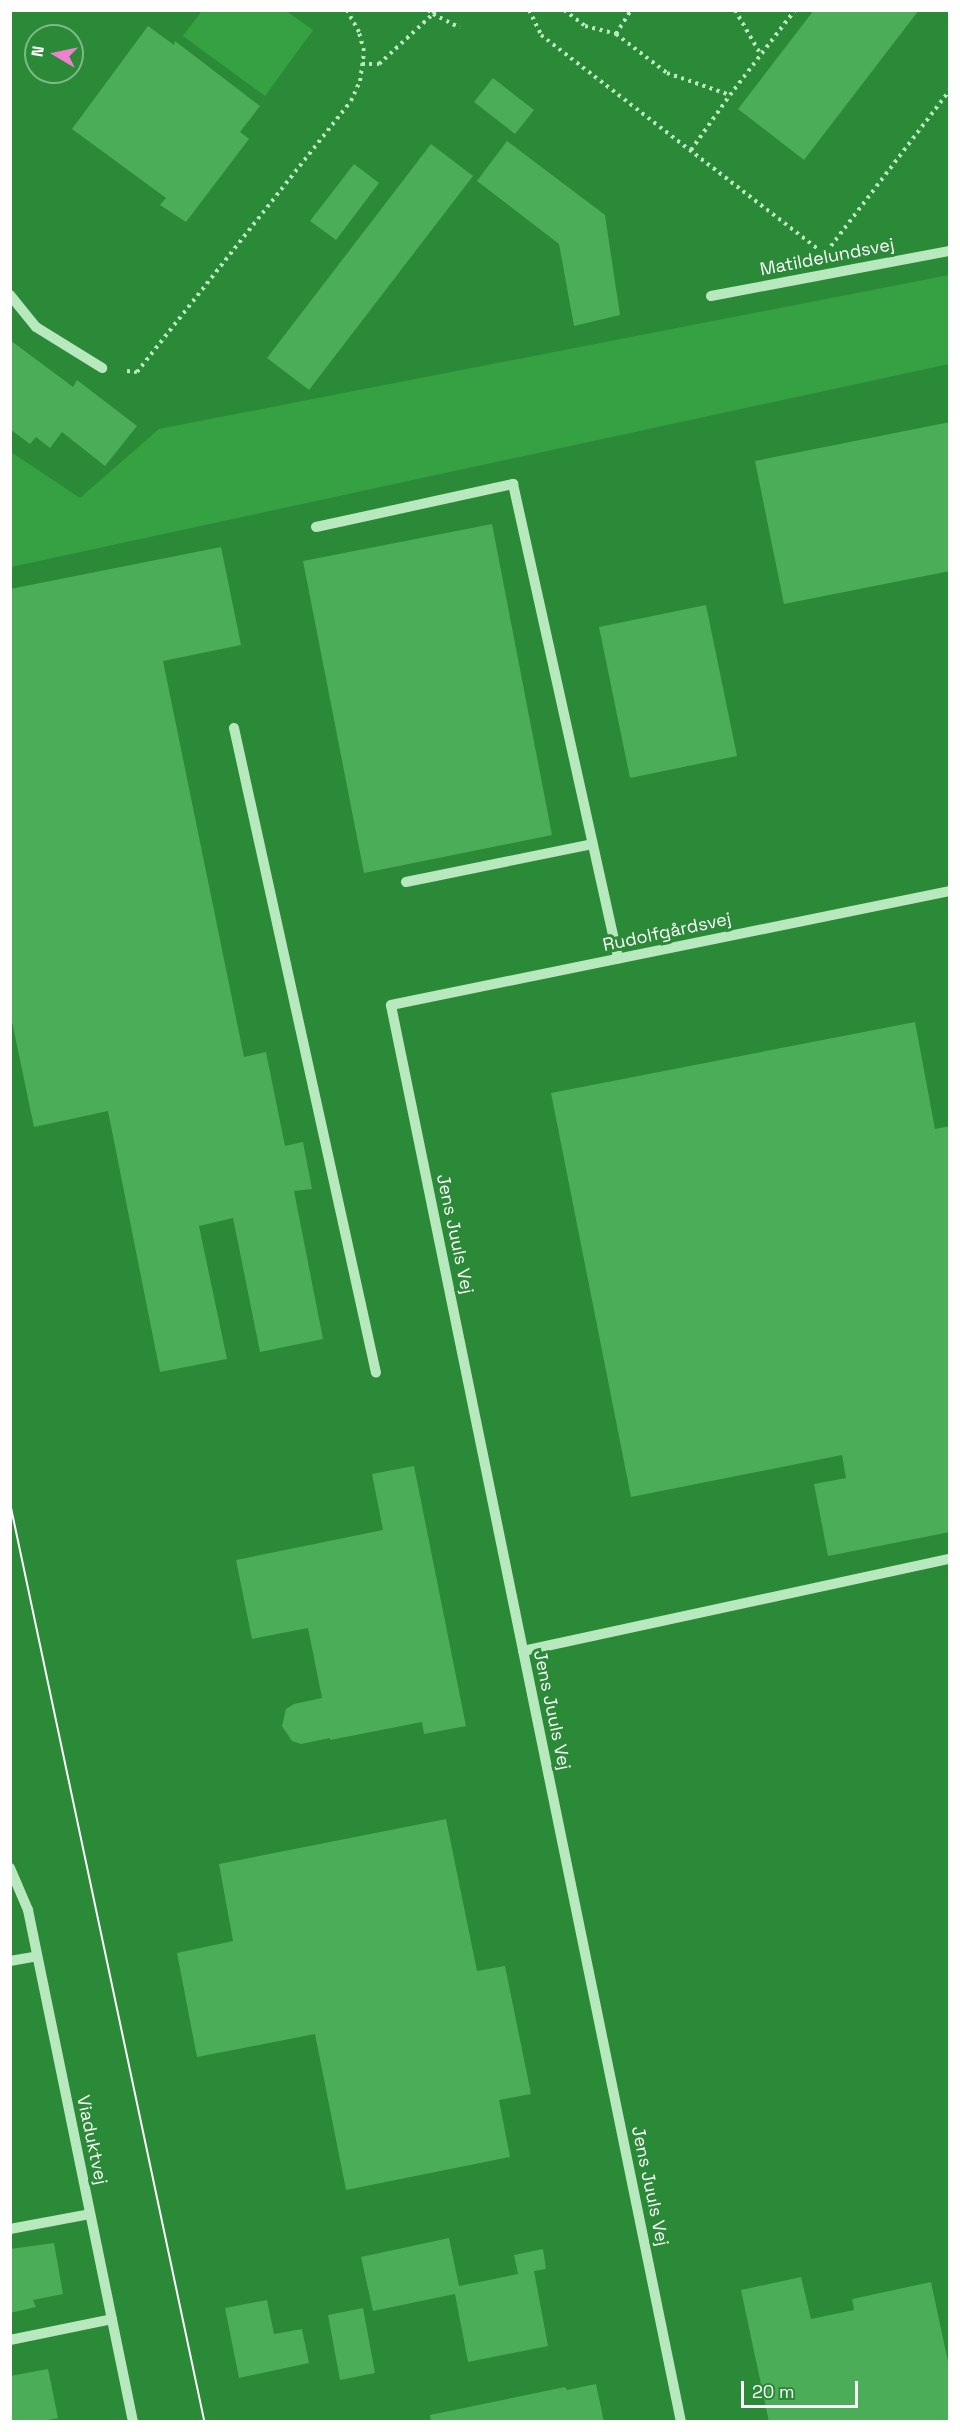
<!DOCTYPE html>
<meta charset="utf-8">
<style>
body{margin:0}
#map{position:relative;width:960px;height:2432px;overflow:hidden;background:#2a8a37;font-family:"Space Grotesk",sans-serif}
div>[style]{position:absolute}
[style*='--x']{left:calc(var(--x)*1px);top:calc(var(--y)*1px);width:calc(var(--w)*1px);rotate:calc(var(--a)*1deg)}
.green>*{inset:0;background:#35a142}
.building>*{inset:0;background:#4bad57}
.path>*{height:4px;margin-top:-2px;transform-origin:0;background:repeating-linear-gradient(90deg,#b8e9be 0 3px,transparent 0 7.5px)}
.minor>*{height:10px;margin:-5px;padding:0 5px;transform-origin:5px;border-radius:5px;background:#b8e9be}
.tram>*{height:1.5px;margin:-0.75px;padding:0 0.75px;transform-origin:0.75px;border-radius:0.75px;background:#fff}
span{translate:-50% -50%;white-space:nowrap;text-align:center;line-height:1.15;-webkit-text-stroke:6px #2a8a37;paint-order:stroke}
.street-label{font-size:18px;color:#fff}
.frame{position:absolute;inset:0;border:12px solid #fff;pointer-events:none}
.north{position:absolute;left:24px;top:24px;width:60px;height:60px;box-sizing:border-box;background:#2a8a37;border:2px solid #7fb987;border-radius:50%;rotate:279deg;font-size:16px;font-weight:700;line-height:24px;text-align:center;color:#fff}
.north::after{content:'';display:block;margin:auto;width:21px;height:27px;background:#ef80d0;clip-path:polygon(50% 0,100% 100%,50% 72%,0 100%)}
.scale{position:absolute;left:741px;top:2381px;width:117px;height:27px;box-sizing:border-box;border:3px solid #fff;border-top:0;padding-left:8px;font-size:18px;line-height:21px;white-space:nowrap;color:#fff;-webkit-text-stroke:4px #2a8a37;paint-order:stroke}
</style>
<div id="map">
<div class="green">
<div style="clip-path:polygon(202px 11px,286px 11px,313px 30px,265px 96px,183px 36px)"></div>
<div style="clip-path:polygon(949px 275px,949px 364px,11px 567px,11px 452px,80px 498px,159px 429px)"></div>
</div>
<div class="building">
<div style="clip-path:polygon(814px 10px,919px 10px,804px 160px,738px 109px)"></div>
<div style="clip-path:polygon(148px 26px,174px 45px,175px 41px,260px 106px,240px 132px,249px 139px,186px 222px,160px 205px,166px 198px,72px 129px)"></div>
<div style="clip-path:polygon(493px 78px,534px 110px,515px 134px,474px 102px)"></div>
<div style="clip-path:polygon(507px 141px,605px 215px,620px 315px,574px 326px,559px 244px,477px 181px)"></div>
<div style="clip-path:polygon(431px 144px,473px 176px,309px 390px,267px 358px)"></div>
<div style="clip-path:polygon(354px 164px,379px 183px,336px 240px,310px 221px)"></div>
<div style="clip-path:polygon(10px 340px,73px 387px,77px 380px,137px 426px,105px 466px,62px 432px,50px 448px,36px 437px,30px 444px,10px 429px)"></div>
<div style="clip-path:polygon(950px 422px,950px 571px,784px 604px,755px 461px)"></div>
<div style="clip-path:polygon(492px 524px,552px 835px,364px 873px,303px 561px)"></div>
<div style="clip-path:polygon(221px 547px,241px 645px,163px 661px,244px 1057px,266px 1052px,285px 1146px,303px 1142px,312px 1189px,294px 1191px,323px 1339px,260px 1352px,233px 1218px,199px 1226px,227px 1359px,160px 1372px,108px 1111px,34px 1127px,10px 1012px,10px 589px)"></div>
<div style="clip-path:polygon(706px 605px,737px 756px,630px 778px,599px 627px)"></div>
<div style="clip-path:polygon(915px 1022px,935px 1129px,950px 1126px,950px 1532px,828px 1556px,814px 1484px,846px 1478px,842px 1455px,631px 1497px,551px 1093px)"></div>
<div style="clip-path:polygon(414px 1466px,466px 1726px,424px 1734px,422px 1722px,330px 1740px,330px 1738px,301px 1744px,292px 1741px,282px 1726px,286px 1709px,294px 1704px,322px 1698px,308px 1628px,252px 1639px,236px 1560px,383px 1530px,372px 1474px)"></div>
<div style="clip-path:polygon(446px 1819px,477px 1971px,505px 1966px,531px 2094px,499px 2100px,510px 2157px,346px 2190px,315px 2034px,197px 2057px,177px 1953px,233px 1941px,219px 1864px)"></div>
<div style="clip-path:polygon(449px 2238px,459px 2286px,518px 2274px,514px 2255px,543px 2249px,546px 2269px,534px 2271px,548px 2346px,468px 2362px,455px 2294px,373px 2311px,361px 2257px)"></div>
<div style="clip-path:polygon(54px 2243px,63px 2294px,33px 2300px,36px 2307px,10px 2313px,10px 2249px)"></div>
<div style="clip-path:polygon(801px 2277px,811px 2319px,854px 2310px,852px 2299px,931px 2282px,950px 2371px,950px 2422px,769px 2422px,741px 2290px)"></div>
<div style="clip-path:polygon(267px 2300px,274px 2334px,302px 2329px,309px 2363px,239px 2378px,225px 2308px)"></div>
<div style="clip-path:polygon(363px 2308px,375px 2373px,340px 2380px,328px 2315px)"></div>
<div style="clip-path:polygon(48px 2369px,58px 2418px,38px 2422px,10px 2422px,10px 2376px)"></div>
<div style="clip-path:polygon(596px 2384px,604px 2422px,431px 2422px,430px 2415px,565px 2387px,567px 2390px)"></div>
</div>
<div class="path">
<div style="--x:428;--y:10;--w:6;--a:39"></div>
<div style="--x:433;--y:14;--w:5;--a:-53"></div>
<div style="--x:529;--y:10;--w:28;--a:64"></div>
<div style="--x:541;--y:35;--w:350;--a:37.7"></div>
<div style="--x:564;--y:10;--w:26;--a:37"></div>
<div style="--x:585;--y:26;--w:32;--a:14"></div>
<div style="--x:616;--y:34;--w:64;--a:37.4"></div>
<div style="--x:667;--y:73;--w:67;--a:19.2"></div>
<div style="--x:730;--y:95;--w:107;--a:-52.6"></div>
<div style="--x:735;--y:10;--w:52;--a:60"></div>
<div style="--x:616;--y:34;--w:28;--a:-58"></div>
<div style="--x:362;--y:64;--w:17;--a:0"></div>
<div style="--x:379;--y:64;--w:74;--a:-42.8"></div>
<div style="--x:433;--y:14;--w:30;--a:27"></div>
<div style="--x:691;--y:150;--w:67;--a:-54.7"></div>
<div style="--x:831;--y:246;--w:196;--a:-52.7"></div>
<div style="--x:127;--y:371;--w:10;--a:6"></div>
<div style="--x:137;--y:372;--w:345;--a:-51.7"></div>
<div style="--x:351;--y:101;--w:22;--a:-66"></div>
<div style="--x:360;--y:81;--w:30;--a:-82"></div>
<div style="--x:364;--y:51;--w:20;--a:-105"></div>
<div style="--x:359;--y:32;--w:25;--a:-119"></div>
</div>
<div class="minor">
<div style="--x:10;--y:295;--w:41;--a:50.9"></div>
<div style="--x:36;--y:327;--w:78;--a:31.8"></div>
<div style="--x:711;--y:296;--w:243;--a:-10.7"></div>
<div style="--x:316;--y:527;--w:202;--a:-12.3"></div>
<div style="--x:513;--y:484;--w:486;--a:77.5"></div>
<div style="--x:234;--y:728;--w:660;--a:77.58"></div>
<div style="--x:406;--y:882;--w:190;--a:-11.5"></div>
<div style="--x:523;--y:1651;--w:437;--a:-12.2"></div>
<div style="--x:10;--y:1868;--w:46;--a:66.8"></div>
<div style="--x:28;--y:1910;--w:523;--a:78.41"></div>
<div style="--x:10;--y:1961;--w:27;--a:-10"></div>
<div style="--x:10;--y:2229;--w:81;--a:-10.6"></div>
<div style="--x:10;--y:2340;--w:104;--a:-11.6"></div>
<div style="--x:681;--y:2422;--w:1446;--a:-101.57"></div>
<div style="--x:391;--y:1005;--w:571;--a:-11.53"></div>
</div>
<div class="tram">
<div style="--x:10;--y:1501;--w:941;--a:78.05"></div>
</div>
<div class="street-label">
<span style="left:827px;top:257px;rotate:-11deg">Matildelundsvej</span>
<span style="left:667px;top:932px;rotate:-12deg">Rudolfgårdsvej</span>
<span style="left:455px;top:1234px;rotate:78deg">Jens Juuls Vej</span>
<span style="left:552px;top:1710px;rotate:78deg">Jens Juuls Vej</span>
<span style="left:92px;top:2140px;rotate:78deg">Viaduktvej</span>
<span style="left:650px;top:2186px;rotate:78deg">Jens Juuls Vej</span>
</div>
<div class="frame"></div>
<div class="north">N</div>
<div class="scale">20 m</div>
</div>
